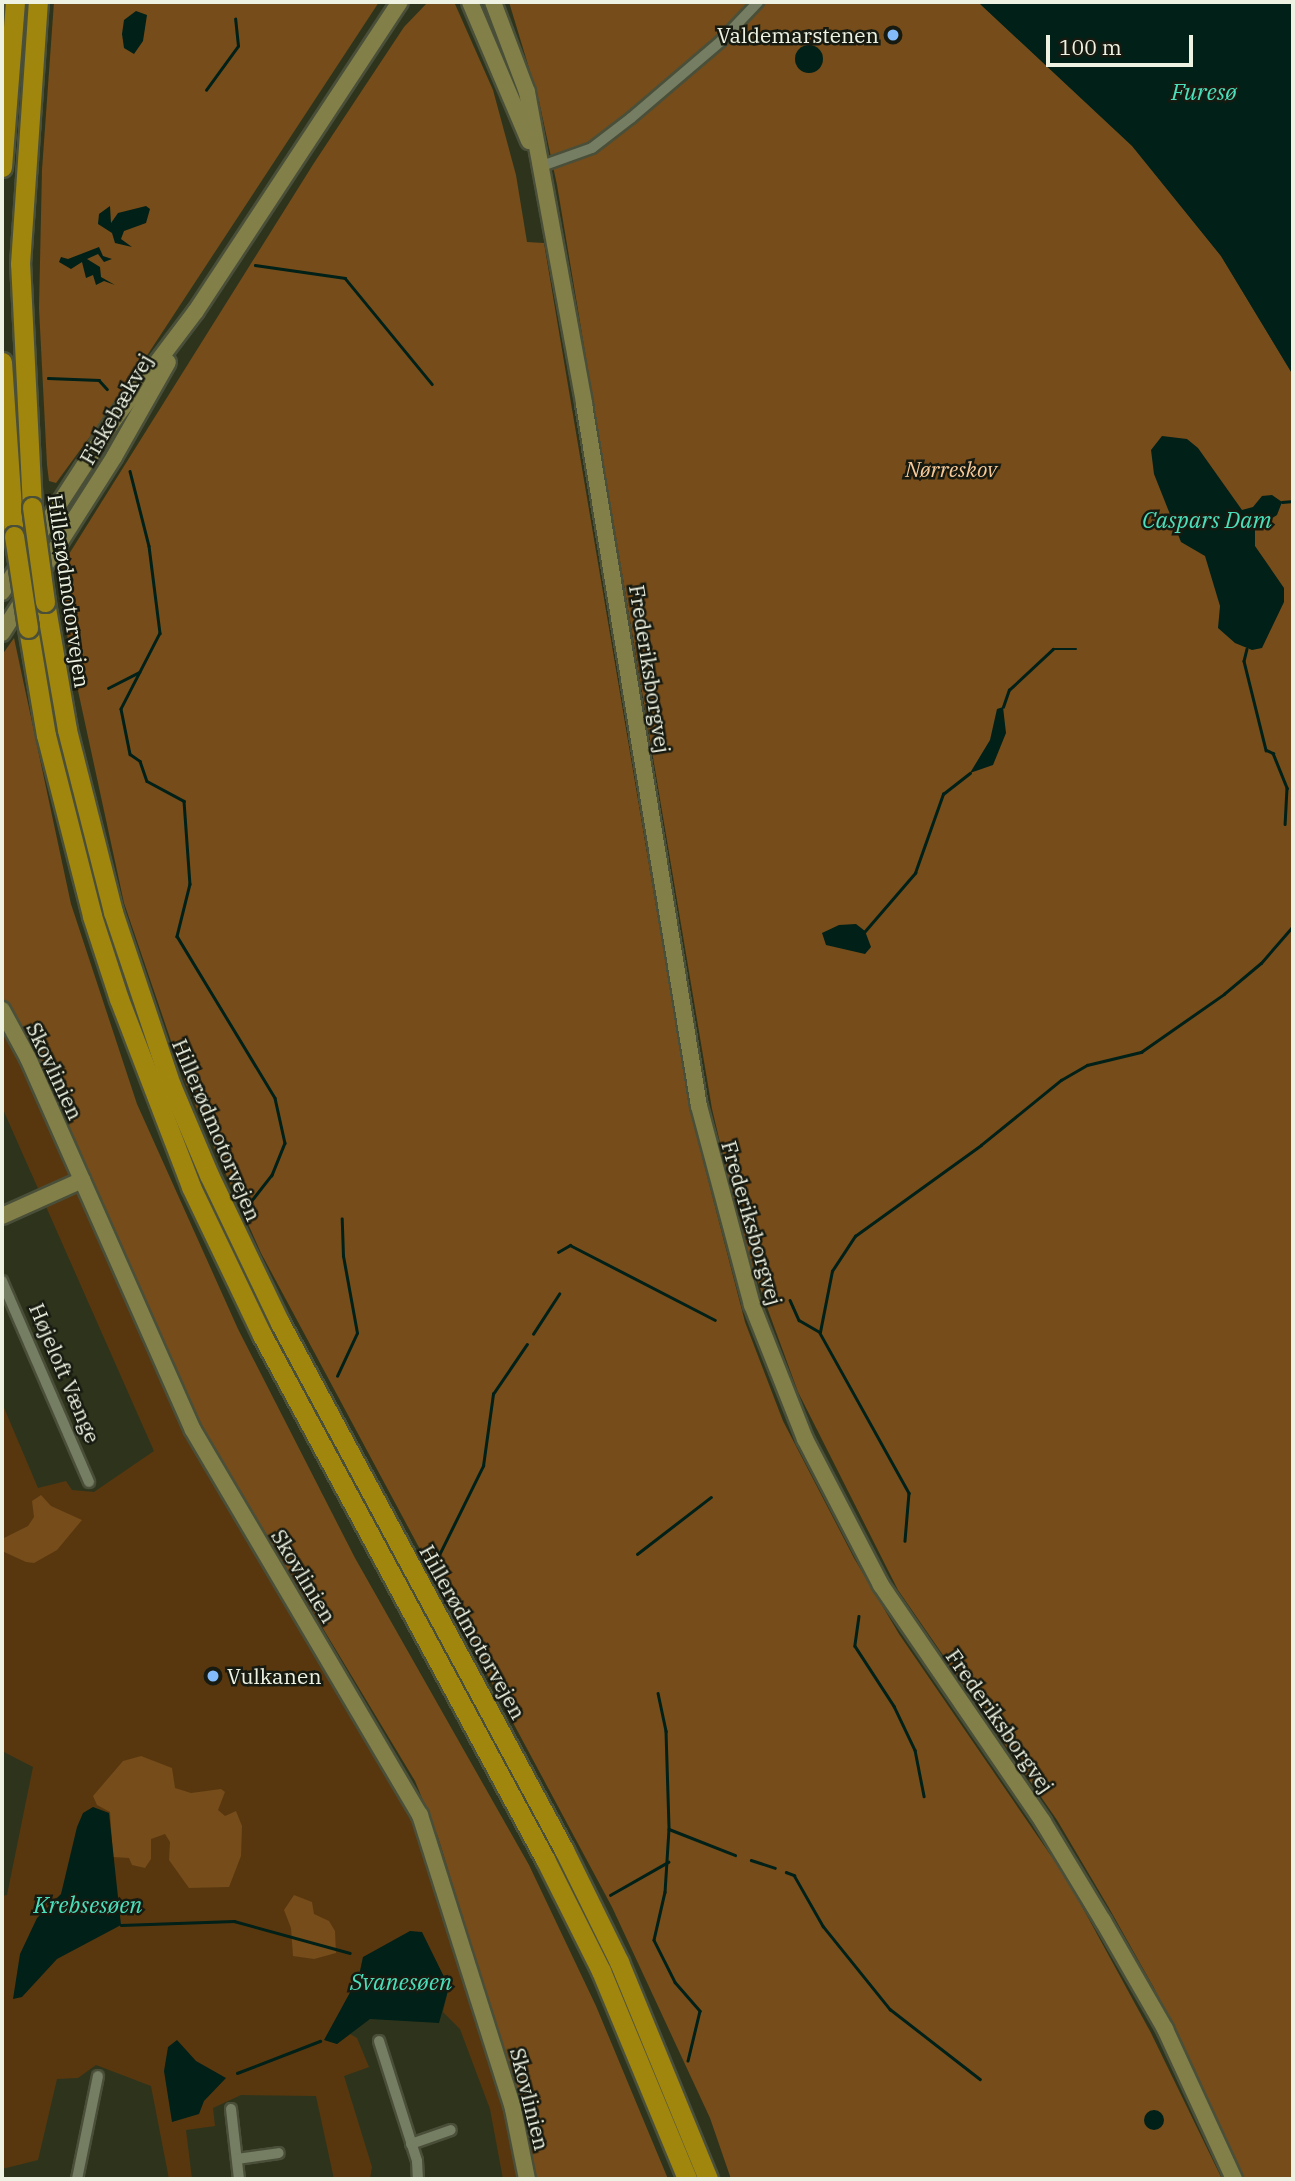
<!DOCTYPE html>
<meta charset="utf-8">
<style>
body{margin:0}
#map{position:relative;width:1295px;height:2181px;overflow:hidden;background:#2e341c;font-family:"IBM Plex Serif",serif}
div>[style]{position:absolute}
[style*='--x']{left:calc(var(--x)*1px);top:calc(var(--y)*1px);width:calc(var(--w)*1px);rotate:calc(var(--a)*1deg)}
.green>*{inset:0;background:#58370f}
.forest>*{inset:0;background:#754c1a}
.water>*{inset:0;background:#002018}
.round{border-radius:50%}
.stream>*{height:2.5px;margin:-1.25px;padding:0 1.25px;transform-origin:1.25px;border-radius:1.25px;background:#002018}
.roads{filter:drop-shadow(2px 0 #4a4f39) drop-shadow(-2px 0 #4a4f39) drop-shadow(0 2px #4a4f39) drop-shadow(0 -2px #4a4f39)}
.street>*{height:10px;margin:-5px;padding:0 5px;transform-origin:5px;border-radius:5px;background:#757d62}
.secondary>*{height:16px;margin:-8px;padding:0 8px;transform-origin:8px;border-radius:8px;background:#828048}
.highway>*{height:19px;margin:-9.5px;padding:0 9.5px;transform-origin:9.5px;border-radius:9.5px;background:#a1860d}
.bridges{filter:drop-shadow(2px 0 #4a4f39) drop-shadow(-2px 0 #4a4f39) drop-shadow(0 2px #4a4f39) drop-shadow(0 -2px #4a4f39)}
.highway-bridge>*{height:19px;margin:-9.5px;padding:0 9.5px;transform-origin:9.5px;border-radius:9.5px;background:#a1860d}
.dots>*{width:19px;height:19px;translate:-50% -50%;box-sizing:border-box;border:4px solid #171a10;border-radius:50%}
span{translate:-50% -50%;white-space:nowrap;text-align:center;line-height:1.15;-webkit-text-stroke:5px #171a10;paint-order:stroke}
.poi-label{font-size:21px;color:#edf2e2}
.right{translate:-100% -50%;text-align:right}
.left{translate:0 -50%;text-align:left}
.street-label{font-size:21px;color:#edf2e2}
.park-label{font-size:21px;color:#f8ca9a;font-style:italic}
.water-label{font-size:23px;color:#4ae0bc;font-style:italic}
.frame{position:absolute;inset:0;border:4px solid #edf2e2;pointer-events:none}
.scale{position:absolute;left:1046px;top:35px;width:147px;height:32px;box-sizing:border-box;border:4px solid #edf2e2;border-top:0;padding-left:9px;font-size:21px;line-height:24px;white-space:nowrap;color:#edf2e2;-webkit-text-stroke:5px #171a10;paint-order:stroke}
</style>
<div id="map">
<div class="green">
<div style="clip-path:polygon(2px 1029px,22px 1064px,189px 1442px,405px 1805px,422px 1846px,506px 2115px,517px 2179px,503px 2179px,490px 2109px,460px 2029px,443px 2012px,449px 1986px,363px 1957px,359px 1976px,325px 2040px,337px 2044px,350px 2034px,357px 2038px,369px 2067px,344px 2076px,372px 2167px,370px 2179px,334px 2179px,316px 2096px,241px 2095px,213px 2108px,215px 2126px,186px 2130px,192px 2179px,169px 2179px,151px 2086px,96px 2065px,78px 2078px,57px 2079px,38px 2160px,2px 2169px,2px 1896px,7px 1895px,33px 1767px,2px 1751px,2px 1403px,38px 1488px,66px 1481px,72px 1490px,94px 1492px,154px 1451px,2px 1107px)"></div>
</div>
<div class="forest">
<div style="clip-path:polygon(54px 2px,379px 2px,127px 386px,56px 483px,49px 481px,47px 465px,39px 308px,42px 170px)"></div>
<div style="clip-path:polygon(428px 2px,455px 4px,493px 90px,516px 175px,527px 242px,544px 243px,691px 1114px,745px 1322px,783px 1421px,854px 1558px,899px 1634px,1067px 1879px,1151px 2033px,1222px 2179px,731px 2179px,710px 2118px,612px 1907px,261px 1253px,185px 1082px,124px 903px,69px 649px,59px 570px,314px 163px,404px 27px)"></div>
<div style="clip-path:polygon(509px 2px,978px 2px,1132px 145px,1221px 256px,1293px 375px,1293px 2179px,1244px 2179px,1154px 1988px,1109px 1908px,1057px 1820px,898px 1590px,798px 1392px,745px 1247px,712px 1109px,557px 185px,539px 101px)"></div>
<div style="clip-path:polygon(14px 638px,71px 904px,137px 1104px,238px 1329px,355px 1558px,529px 1865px,596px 2006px,668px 2179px,535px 2179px,520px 2103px,438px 1837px,415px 1781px,204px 1431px,28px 1038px,2px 997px,2px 655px)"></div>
<div style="clip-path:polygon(41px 1495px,51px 1506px,82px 1520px,57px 1550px,34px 1563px,26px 1562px,2px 1551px,2px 1539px,28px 1526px,34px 1517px,32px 1501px)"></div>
<div style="clip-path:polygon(141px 1756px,172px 1768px,175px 1788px,191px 1793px,221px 1789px,225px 1792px,218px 1810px,225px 1816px,236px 1811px,242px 1826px,241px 1856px,229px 1887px,189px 1888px,169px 1860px,170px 1842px,165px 1834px,151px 1839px,151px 1859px,145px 1868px,132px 1865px,129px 1858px,113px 1857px,110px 1812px,97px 1805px,93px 1796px,123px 1761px)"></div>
<div style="clip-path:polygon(294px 1895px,312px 1902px,314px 1914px,329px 1921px,335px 1931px,336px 1953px,314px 1959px,293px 1956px,291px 1928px,284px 1910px)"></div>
</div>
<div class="water">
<div style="clip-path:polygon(978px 2px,1293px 2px,1293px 375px,1221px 256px,1132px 146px)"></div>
<div style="clip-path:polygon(136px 11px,147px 15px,143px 41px,134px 54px,124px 48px,122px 34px,124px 20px)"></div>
<div class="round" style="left:795px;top:45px;width:28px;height:28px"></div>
<div style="clip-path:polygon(110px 206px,111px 223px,118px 213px,146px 206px,150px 209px,146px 223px,124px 231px,121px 239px,132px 247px,115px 243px,112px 233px,98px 224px,99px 214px)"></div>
<div style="clip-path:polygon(99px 247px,103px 256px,112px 259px,104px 262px,98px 254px,87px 259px,100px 267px,101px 277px,115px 285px,104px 281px,96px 285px,93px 275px,86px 278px,82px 262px,71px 269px,59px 262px,61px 257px,68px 259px)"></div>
<div style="clip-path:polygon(1162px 436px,1187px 439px,1198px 448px,1242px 510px,1253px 507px,1262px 496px,1272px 495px,1282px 502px,1277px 515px,1255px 529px,1255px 546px,1284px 588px,1284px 602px,1262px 648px,1252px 650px,1235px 643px,1218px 628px,1220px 606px,1205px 556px,1181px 542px,1154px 474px,1151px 450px)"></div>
<div style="clip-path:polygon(1003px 707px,1006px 733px,993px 765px,970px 773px,990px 740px,997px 709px)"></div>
<div style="clip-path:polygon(856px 924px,865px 931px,871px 947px,865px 954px,826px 945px,822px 933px,839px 925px)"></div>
<div style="clip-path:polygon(93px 1807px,109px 1813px,121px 1925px,57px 1959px,22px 1997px,13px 1999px,20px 1954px,37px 1918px,61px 1894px,77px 1827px,83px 1813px)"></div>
<div style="clip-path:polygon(410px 1931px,422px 1932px,449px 1987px,439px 2023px,370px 2019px,337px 2044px,324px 2040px,359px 1976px,363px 1957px)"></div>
<div style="clip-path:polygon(177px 2040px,196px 2061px,226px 2078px,204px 2101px,199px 2114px,172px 2122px,164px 2071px,168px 2047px)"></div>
<div class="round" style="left:1144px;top:2110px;width:20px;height:20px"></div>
</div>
<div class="stream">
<div style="--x:206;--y:90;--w:54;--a:-54"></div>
<div style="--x:238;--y:46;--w:27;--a:-96"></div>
<div style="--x:255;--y:265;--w:91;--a:8.2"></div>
<div style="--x:345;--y:278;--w:137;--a:50.6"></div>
<div style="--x:48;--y:378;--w:51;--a:2.2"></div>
<div style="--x:99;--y:380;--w:12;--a:48"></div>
<div style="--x:130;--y:471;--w:77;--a:75.8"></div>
<div style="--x:149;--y:546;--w:88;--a:82.8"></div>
<div style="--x:160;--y:633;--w:85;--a:117.2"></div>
<div style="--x:121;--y:709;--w:46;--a:78.7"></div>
<div style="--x:130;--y:754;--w:12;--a:35"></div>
<div style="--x:140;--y:761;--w:21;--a:71"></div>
<div style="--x:147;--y:781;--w:42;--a:28.4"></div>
<div style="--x:184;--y:801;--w:83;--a:85.9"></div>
<div style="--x:190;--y:884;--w:54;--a:104"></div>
<div style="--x:177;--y:936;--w:189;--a:58.8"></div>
<div style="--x:275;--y:1098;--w:46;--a:77.5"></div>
<div style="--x:285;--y:1143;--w:35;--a:112"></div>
<div style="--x:272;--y:1175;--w:33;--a:128"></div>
<div style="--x:1282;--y:502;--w:11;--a:-5"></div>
<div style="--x:1247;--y:649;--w:12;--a:104"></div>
<div style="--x:1244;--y:661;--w:92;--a:76.1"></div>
<div style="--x:1266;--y:750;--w:8;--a:23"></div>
<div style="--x:1273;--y:753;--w:38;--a:68"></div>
<div style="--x:1287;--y:788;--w:36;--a:93"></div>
<div style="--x:108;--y:688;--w:35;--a:-27"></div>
<div style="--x:1003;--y:707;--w:18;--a:-71"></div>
<div style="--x:1009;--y:690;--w:60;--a:-43"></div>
<div style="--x:1053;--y:649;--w:23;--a:0"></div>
<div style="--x:865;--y:931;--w:77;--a:-49.2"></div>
<div style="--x:915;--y:873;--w:84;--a:-70.5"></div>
<div style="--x:943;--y:794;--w:34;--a:-38"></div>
<div style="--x:558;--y:1252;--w:14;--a:-30"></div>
<div style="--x:570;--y:1245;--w:163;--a:27.3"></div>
<div style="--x:790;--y:1300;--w:22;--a:66"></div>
<div style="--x:799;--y:1320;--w:24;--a:30"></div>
<div style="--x:820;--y:1332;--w:62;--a:-78.9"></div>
<div style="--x:832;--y:1271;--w:42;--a:-56.7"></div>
<div style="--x:855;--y:1236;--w:155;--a:-35.8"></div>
<div style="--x:981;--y:1145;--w:103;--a:-39.1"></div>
<div style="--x:1061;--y:1080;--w:30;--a:-30"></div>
<div style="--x:1087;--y:1065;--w:56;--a:-13.5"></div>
<div style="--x:1141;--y:1052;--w:101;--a:-34.9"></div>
<div style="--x:1224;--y:994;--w:48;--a:-40"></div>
<div style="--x:1261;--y:963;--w:49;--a:-49.1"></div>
<div style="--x:820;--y:1333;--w:183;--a:60.9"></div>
<div style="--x:909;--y:1493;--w:48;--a:94.8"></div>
<div style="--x:533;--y:1334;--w:48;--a:-57"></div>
<div style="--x:337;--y:1376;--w:47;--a:-65.1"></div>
<div style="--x:357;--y:1333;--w:78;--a:-100.3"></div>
<div style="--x:343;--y:1256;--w:37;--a:-92"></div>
<div style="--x:637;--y:1554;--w:93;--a:-37.6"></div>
<div style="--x:437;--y:1559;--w:104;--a:-63.7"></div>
<div style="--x:483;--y:1466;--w:73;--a:-82.1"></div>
<div style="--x:493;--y:1394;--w:60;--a:-55.8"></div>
<div style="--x:859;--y:1616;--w:30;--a:98"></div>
<div style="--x:855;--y:1646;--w:72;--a:57"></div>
<div style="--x:894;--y:1706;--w:49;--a:64.5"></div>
<div style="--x:915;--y:1750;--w:47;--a:78.9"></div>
<div style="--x:658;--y:1693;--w:39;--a:78"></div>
<div style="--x:666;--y:1731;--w:98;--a:88.2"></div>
<div style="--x:669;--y:1829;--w:63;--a:93.6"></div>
<div style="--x:665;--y:1892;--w:49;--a:102.9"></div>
<div style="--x:654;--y:1940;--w:47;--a:63.4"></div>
<div style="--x:675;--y:1982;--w:38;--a:49"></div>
<div style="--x:700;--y:2011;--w:51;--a:103.5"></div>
<div style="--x:669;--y:1829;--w:71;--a:21.5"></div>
<div style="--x:751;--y:1860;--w:25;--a:18"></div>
<div style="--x:786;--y:1872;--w:9;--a:21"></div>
<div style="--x:794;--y:1875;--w:59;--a:60.4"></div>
<div style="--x:823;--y:1926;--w:107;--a:51.1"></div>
<div style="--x:890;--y:2009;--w:114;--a:37.9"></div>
<div style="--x:610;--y:1895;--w:67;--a:-29.6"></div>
<div style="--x:121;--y:1925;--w:113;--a:-2"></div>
<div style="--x:234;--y:1921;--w:120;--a:15.4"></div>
<div style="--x:237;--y:2073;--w:89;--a:-21.1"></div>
</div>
<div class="roads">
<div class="street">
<div style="--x:539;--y:167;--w:56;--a:-19.7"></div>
<div style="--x:592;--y:148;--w:49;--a:-37.6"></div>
<div style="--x:631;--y:118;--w:118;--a:-40.5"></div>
<div style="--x:721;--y:41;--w:54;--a:-46.5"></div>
<div style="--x:2;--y:1281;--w:219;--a:66.6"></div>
<div style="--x:379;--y:2041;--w:126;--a:72.4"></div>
<div style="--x:417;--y:2161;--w:18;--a:87"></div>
<div style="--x:231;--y:2109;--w:70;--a:83.5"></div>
<div style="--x:411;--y:2144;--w:42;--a:-19.3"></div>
<div style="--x:237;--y:2159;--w:42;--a:-8.1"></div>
<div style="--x:77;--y:2179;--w:105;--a:-78.5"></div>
</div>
<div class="secondary">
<div style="--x:470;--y:2;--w:151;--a:67"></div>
<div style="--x:493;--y:2;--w:96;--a:69.3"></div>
<div style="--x:527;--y:92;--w:317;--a:79.6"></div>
<div style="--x:584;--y:404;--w:711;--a:80.7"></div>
<div style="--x:699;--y:1106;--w:206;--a:75.1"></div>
<div style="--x:752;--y:1305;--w:144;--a:68.4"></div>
<div style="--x:805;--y:1439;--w:165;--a:62.5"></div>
<div style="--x:881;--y:1585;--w:287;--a:55.6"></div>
<div style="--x:1043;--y:1822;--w:116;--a:58.8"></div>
<div style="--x:1103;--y:1921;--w:125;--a:60.1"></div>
<div style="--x:1165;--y:2029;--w:165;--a:65.3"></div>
<div style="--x:2;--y:592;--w:207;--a:-57"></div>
<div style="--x:115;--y:418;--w:134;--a:-52.9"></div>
<div style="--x:196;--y:311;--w:370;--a:-56.6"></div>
<div style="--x:2;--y:633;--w:209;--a:-57.5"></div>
<div style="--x:114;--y:457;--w:109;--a:-60.4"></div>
<div style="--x:2;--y:1010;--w:55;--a:61.6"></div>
<div style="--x:28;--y:1058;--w:407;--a:66.1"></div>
<div style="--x:193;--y:1430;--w:447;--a:59.5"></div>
<div style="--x:420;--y:1815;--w:308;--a:72.4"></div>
<div style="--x:513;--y:2109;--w:71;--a:78.7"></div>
<div style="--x:2;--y:1216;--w:88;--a:-24.2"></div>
</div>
<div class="highway">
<div style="--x:2;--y:167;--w:166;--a:-85.5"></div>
<div style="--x:2;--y:362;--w:174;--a:86.1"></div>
<div style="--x:32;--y:507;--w:243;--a:-92.8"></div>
<div style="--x:20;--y:264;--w:263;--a:-86.1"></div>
<div style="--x:45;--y:602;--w:130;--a:80.2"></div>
<div style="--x:67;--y:730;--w:188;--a:75.8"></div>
<div style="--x:113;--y:912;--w:182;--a:71.5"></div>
<div style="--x:171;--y:1085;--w:98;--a:67.1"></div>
<div style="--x:209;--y:1175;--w:164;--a:64.4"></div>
<div style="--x:280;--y:1323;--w:599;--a:61.68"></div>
<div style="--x:564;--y:1850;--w:125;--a:63.8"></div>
<div style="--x:619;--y:1962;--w:235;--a:67.7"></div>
<div style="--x:28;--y:628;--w:109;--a:80.5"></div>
<div style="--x:46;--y:735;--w:187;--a:75.7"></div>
<div style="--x:92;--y:916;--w:87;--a:72"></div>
<div style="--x:119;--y:999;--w:201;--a:69"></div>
<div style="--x:191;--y:1187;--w:164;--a:64.4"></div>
<div style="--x:262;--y:1335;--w:596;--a:61.63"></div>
<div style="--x:545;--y:1859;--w:125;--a:63.4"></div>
<div style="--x:601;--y:1971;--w:225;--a:67.5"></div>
</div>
</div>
<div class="bridges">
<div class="highway-bridge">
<div style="--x:32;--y:507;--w:96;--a:82.2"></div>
<div style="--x:14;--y:536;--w:93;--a:81.3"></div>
</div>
</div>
<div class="dots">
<div style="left:893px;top:35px;background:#84bbfb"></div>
<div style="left:213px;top:1676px;background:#84bbfb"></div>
</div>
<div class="poi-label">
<span class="right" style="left:879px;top:35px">Valdemarstenen</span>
<span class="left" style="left:227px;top:1676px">Vulkanen</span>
</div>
<div class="street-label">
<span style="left:116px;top:409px;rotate:-60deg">Fiskebækvej</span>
<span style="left:69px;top:591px;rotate:82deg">Hillerødmotorvejen</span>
<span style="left:650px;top:669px;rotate:81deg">Frederiksborgvej</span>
<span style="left:55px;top:1071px;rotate:65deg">Skovlinien</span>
<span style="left:217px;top:1130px;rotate:67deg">Hillerødmotorvejen</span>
<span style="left:752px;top:1223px;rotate:74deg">Frederiksborgvej</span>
<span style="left:65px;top:1373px;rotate:67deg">Højeloft Vænge</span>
<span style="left:304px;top:1576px;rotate:59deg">Skovlinien</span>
<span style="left:473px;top:1632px;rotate:61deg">Hillerødmotorvejen</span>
<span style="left:1000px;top:1721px;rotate:55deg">Frederiksborgvej</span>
<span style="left:530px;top:2099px;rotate:76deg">Skovlinien</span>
</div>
<div class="park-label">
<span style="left:951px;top:469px">Nørreskov</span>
</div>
<div class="water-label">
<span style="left:1204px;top:91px">Furesø</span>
<span style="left:1207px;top:519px">Caspars Dam</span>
<span style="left:88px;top:1904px">Krebsesøen</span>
<span style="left:401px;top:1981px">Svanesøen</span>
</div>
<div class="frame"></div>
<div class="scale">100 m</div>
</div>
